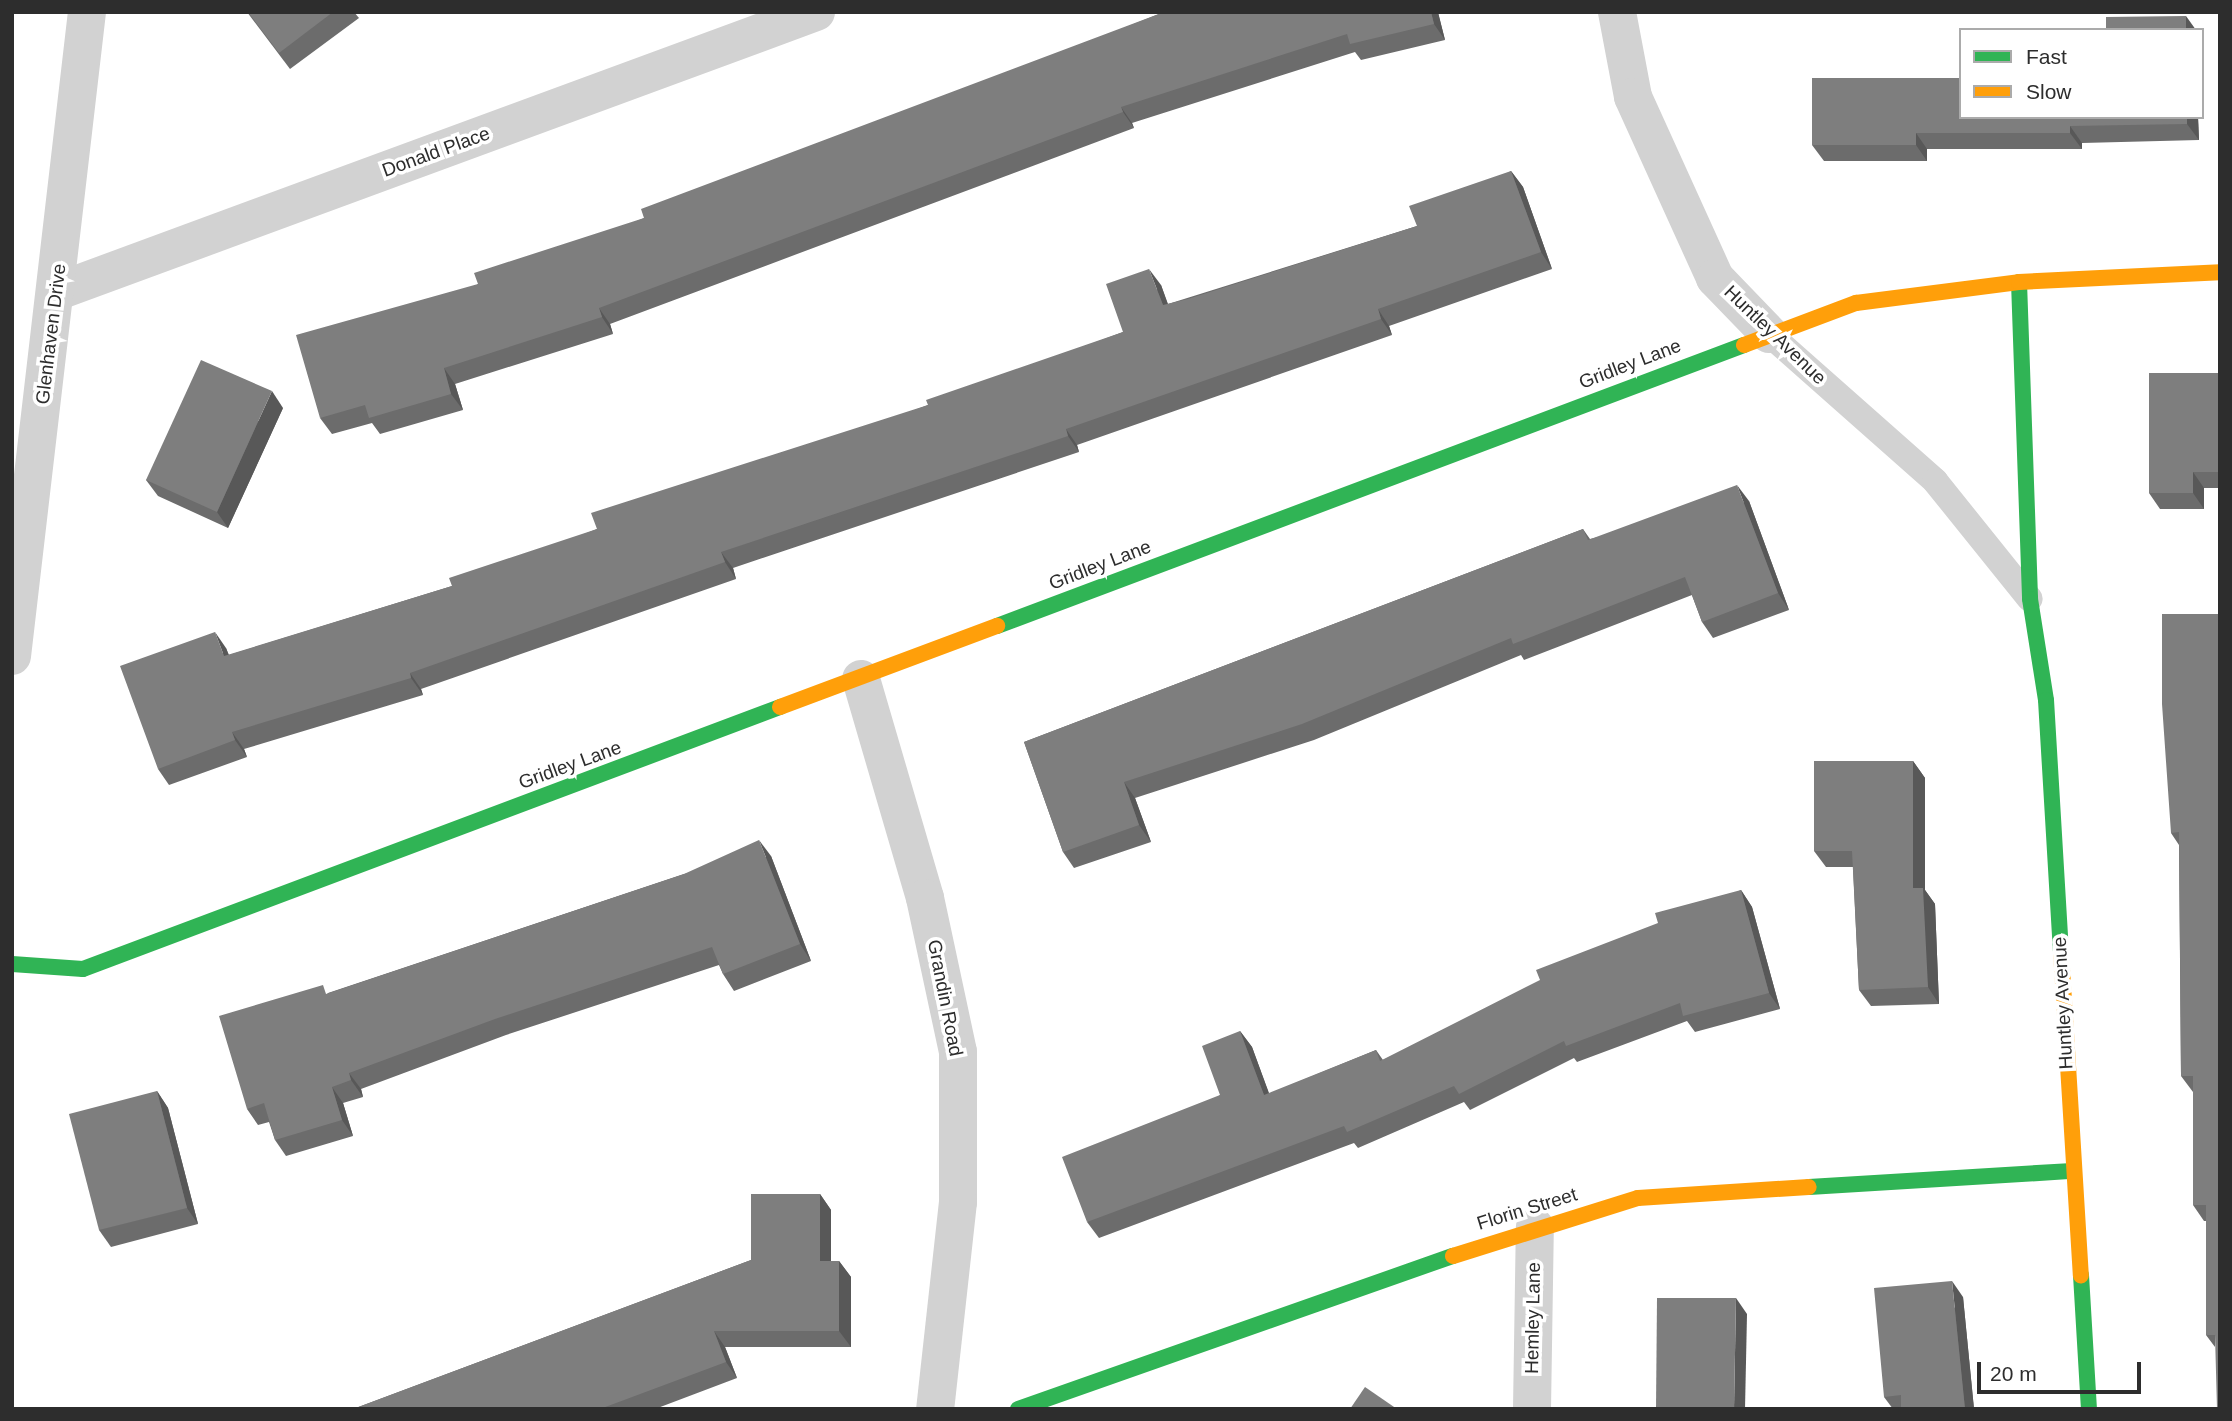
<!DOCTYPE html>
<style>
body{margin:0}
#map{position:relative;width:2232px;height:1421px;overflow:hidden;background:#fff;font-family:Helvetica,sans-serif}
div>[style]{position:absolute}
[style*='--x']{left:calc(var(--x)*1px);top:calc(var(--y)*1px);width:calc(var(--w)*1px);rotate:calc(var(--a)*1deg)}
.lane>*{height:26px;margin:-13px;padding:0 13px;transform-origin:13px;border-radius:13px;background:#d2d2d2}
.street>*{height:38px;margin:-19px;padding:0 19px;transform-origin:19px;border-radius:19px;background:#d2d2d2}
.fast>*{height:16px;margin:-8px;padding:0 8px;transform-origin:8px;border-radius:8px;background:#30b455}
.slow>*{height:16px;margin:-8px;padding:0 8px;transform-origin:8px;border-radius:8px;background:#ff9f0a}
.wall>*{inset:0;background:#6c6c6c}
.shaded-wall>*{inset:0;background:#585858}
.building>*{inset:0;background:#7e7e7e}
span{translate:-50% -50%;white-space:nowrap;text-align:center;line-height:1.15;-webkit-text-stroke:7px #fff;paint-order:stroke}
.street-label{font-size:19px;color:#2d2d2d}
.frame{position:absolute;inset:0;border:14px solid #2d2d2d;pointer-events:none}
.legend{position:absolute;left:1959px;top:28px;width:245px;height:91px;box-sizing:border-box;background:#fff;border:2px solid #ababab;margin:0;padding:9px 12px;list-style:none;font-size:21px;color:#2d2d2d}
.legend li{display:flex;align-items:center;gap:14px;height:35px}
.legend b{width:35px;border:2px solid #ababab}
.scale{position:absolute;left:1977px;top:1362px;width:164px;height:32px;box-sizing:border-box;border:4px solid #2d2d2d;border-top:0;padding-left:9px;font-size:21px;line-height:24px;white-space:nowrap;color:#2d2d2d;-webkit-text-stroke:5px #fff;paint-order:stroke}
</style>
<div id="map">
<div class="lane">
<div style="--x:1769;--y:334;--w:222;--a:41.5"></div>
<div style="--x:1935;--y:481;--w:151;--a:51.2"></div>
</div>
<div class="street">
<div style="--x:1617;--y:12;--w:86;--a:79.3"></div>
<div style="--x:1633;--y:97;--w:199;--a:65.6"></div>
<div style="--x:1715;--y:278;--w:78;--a:46"></div>
<div style="--x:56;--y:292;--w:810;--a:-20.22"></div>
<div style="--x:12;--y:656;--w:648;--a:-83.36"></div>
<div style="--x:861;--y:679;--w:228;--a:73.7"></div>
<div style="--x:925;--y:898;--w:157;--a:77.9"></div>
<div style="--x:958;--y:1052;--w:150;--a:90"></div>
<div style="--x:958;--y:1202;--w:208;--a:96.3"></div>
<div style="--x:1532;--y:1409;--w:182;--a:-89.1"></div>
</div>
<div class="fast">
<div style="--x:2019;--y:282;--w:317;--a:88"></div>
<div style="--x:2030;--y:599;--w:102;--a:81"></div>
<div style="--x:2046;--y:700;--w:251;--a:86.6"></div>
<div style="--x:997;--y:626;--w:798;--a:-20.61"></div>
<div style="--x:12;--y:964;--w:71;--a:4"></div>
<div style="--x:83;--y:969;--w:745;--a:-20.6"></div>
<div style="--x:1809;--y:1187;--w:264;--a:-3.5"></div>
<div style="--x:2081;--y:1275;--w:134;--a:86.6"></div>
<div style="--x:1018;--y:1409;--w:461;--a:-19.4"></div>
</div>
<div class="slow">
<div style="--x:1744;--y:345;--w:120;--a:-20.6"></div>
<div style="--x:1856;--y:303;--w:164;--a:-7.3"></div>
<div style="--x:2019;--y:282;--w:201;--a:-2.8"></div>
<div style="--x:780;--y:707;--w:232;--a:-20.5"></div>
<div style="--x:2061;--y:951;--w:325;--a:86.5"></div>
<div style="--x:1453;--y:1256;--w:194;--a:-17.4"></div>
<div style="--x:1638;--y:1198;--w:171;--a:-3.7"></div>
</div>
<div class="wall">
<div style="clip-path:polygon(247px 12px,354px 12px,359px 18px,290px 69px)"></div>
<div style="clip-path:polygon(1164px 12px,1440px 12px,1438px 13px,1445px 40px,1361px 60px,1355px 52px,1132px 123px,1134px 128px,610px 324px,613px 334px,455px 384px,463px 410px,380px 434px,372px 423px,332px 434px,320px 418px,478px 284px)"></div>
<div style="clip-path:polygon(1961px 117px,2198px 117px,2199px 140px,2082px 143px,2082px 149px,1927px 149px,1927px 161px,1824px 161px,1812px 145px)"></div>
<div style="clip-path:polygon(1511px 171px,1523px 187px,1552px 269px,1389px 326px,1392px 335px,1077px 445px,1079px 452px,733px 568px,736px 579px,421px 689px,423px 695px,244px 749px,247px 757px,169px 785px,158px 769px,226px 648px,229px 655px,452px 586px,597px 529px,1123px 332px,1161px 285px,1168px 304px,1417px 226px)"></div>
<div style="clip-path:polygon(2220px 373px,2220px 488px,2204px 488px,2204px 509px,2160px 509px,2149px 493px)"></div>
<div style="clip-path:polygon(283px 408px,228px 528px,158px 496px,146px 480px)"></div>
<div style="clip-path:polygon(1749px 501px,1789px 610px,1713px 638px,1702px 622px,1692px 595px,1524px 660px,1521px 655px,1314px 740px,1135px 798px,1151px 842px,1074px 868px,1063px 852px,1024px 742px,1583px 529px,1590px 539px)"></div>
<div style="clip-path:polygon(2220px 614px,2215px 1347px,2206px 1335px,2206px 1221px,2204px 1221px,2193px 1205px,2193px 1092px,2181px 1076px,2179px 845px,2171px 833px)"></div>
<div style="clip-path:polygon(1913px 761px,1925px 778px,1925px 890px,1935px 904px,1939px 1004px,1871px 1006px,1859px 990px,1853px 867px,1826px 867px,1814px 851px)"></div>
<div style="clip-path:polygon(771px 856px,811px 961px,734px 991px,723px 974px,719px 965px,506px 1035px,361px 1089px,363px 1097px,343px 1103px,353px 1136px,286px 1156px,275px 1140px,269px 1122px,258px 1125px,247px 1109px,328px 993px,684px 874px)"></div>
<div style="clip-path:polygon(1741px 890px,1752px 907px,1780px 1009px,1695px 1032px,1687px 1021px,1577px 1062px,1574px 1058px,1470px 1110px,1464px 1102px,1358px 1148px,1354px 1143px,1099px 1238px,1087px 1222px,1220px 1095px,1240px 1031px,1252px 1047px,1269px 1094px,1376px 1050px,1383px 1060px)"></div>
<div style="clip-path:polygon(157px 1091px,168px 1108px,198px 1224px,111px 1247px,99px 1230px)"></div>
<div style="clip-path:polygon(820px 1194px,831px 1210px,831px 1261px,839px 1261px,851px 1277px,851px 1347px,725px 1347px,737px 1378px,655px 1409px,353px 1409px,751px 1260px)"></div>
<div style="clip-path:polygon(1963px 1297px,1974px 1409px,1893px 1409px,1884px 1397px)"></div>
</div>
<div class="shaded-wall">
<div style="clip-path:polygon(1431px 12px,1438px 12px,1445px 40px,1434px 24px)"></div>
<div style="clip-path:polygon(2186px 16px,2196px 30px,2186px 30px)"></div>
<div style="clip-path:polygon(1121px 107px,1132px 123px,1134px 128px,1123px 112px)"></div>
<div style="clip-path:polygon(2187px 117px,2198px 117px,2199px 140px,2187px 124px)"></div>
<div style="clip-path:polygon(2070px 126px,2082px 143px,2082px 149px,2070px 133px)"></div>
<div style="clip-path:polygon(1916px 133px,1927px 149px,1927px 161px,1916px 145px)"></div>
<div style="clip-path:polygon(1511px 171px,1523px 187px,1552px 269px,1541px 252px)"></div>
<div style="clip-path:polygon(1149px 269px,1161px 285px,1174px 322px,1163px 305px)"></div>
<div style="clip-path:polygon(599px 308px,610px 324px,613px 334px,602px 317px)"></div>
<div style="clip-path:polygon(1378px 309px,1389px 326px,1392px 335px,1381px 319px)"></div>
<div style="clip-path:polygon(444px 368px,455px 384px,463px 410px,451px 394px)"></div>
<div style="clip-path:polygon(272px 391px,283px 408px,228px 528px,217px 512px)"></div>
<div style="clip-path:polygon(1066px 429px,1077px 445px,1079px 452px,1068px 436px)"></div>
<div style="clip-path:polygon(2193px 472px,2204px 488px,2204px 509px,2193px 493px)"></div>
<div style="clip-path:polygon(1737px 485px,1749px 501px,1789px 610px,1778px 593px)"></div>
<div style="clip-path:polygon(721px 552px,733px 568px,736px 579px,725px 562px)"></div>
<div style="clip-path:polygon(215px 632px,226px 648px,235px 673px,224px 656px)"></div>
<div style="clip-path:polygon(410px 673px,421px 689px,423px 695px,411px 678px)"></div>
<div style="clip-path:polygon(232px 732px,244px 749px,247px 757px,235px 740px)"></div>
<div style="clip-path:polygon(1913px 761px,1925px 778px,1925px 890px,1935px 904px,1939px 1004px,1928px 987px,1913px 888px)"></div>
<div style="clip-path:polygon(1124px 782px,1135px 798px,1151px 842px,1139px 825px)"></div>
<div style="clip-path:polygon(759px 840px,771px 856px,811px 961px,800px 944px)"></div>
<div style="clip-path:polygon(1741px 890px,1752px 907px,1780px 1009px,1769px 993px)"></div>
<div style="clip-path:polygon(1240px 1031px,1252px 1047px,1276px 1112px,1264px 1095px)"></div>
<div style="clip-path:polygon(349px 1073px,361px 1089px,363px 1097px,351px 1080px)"></div>
<div style="clip-path:polygon(332px 1087px,343px 1103px,353px 1136px,342px 1120px)"></div>
<div style="clip-path:polygon(157px 1091px,168px 1108px,198px 1224px,187px 1208px)"></div>
<div style="clip-path:polygon(820px 1194px,831px 1210px,831px 1277px,820px 1261px)"></div>
<div style="clip-path:polygon(839px 1261px,851px 1277px,851px 1347px,839px 1331px)"></div>
<div style="clip-path:polygon(1952px 1281px,1963px 1297px,1974px 1409px,1965px 1409px)"></div>
<div style="clip-path:polygon(1736px 1298px,1747px 1314px,1745px 1409px,1734px 1409px)"></div>
<div style="clip-path:polygon(714px 1331px,725px 1347px,737px 1378px,726px 1362px)"></div>
</div>
<div class="building">
<div style="clip-path:polygon(248px 12px,333px 12px,279px 53px)"></div>
<div style="clip-path:polygon(1164px 12px,1431px 12px,1434px 24px,1350px 44px,1347px 34px,1121px 107px,1123px 112px,599px 308px,602px 317px,444px 368px,451px 394px,369px 418px,365px 405px,320px 418px,296px 335px,478px 284px,474px 273px,644px 218px,641px 209px)"></div>
<div style="clip-path:polygon(2186px 16px,2186px 30px,2106px 30px,2106px 17px)"></div>
<div style="clip-path:polygon(1812px 78px,1961px 78px,1961px 117px,2187px 117px,2187px 124px,2070px 126px,2070px 133px,1916px 133px,1916px 145px,1812px 145px)"></div>
<div style="clip-path:polygon(1511px 171px,1541px 252px,1378px 309px,1381px 319px,1066px 429px,1068px 436px,721px 552px,725px 562px,410px 673px,411px 678px,232px 732px,235px 740px,158px 769px,120px 666px,215px 632px,224px 656px,452px 586px,449px 578px,597px 529px,591px 513px,928px 405px,926px 400px,1123px 332px,1106px 284px,1149px 269px,1163px 305px,1188px 299px,1417px 226px,1409px 206px)"></div>
<div style="clip-path:polygon(201px 360px,272px 391px,217px 512px,146px 480px)"></div>
<div style="clip-path:polygon(2149px 373px,2220px 373px,2220px 472px,2193px 472px,2193px 493px,2149px 493px)"></div>
<div style="clip-path:polygon(1737px 485px,1778px 593px,1702px 622px,1685px 577px,1513px 644px,1511px 638px,1302px 724px,1124px 782px,1139px 825px,1063px 852px,1024px 742px,1583px 529px,1588px 540px)"></div>
<div style="clip-path:polygon(2162px 614px,2220px 614px,2220px 1409px,2217px 1409px,2215px 1335px,2206px 1335px,2206px 1205px,2193px 1205px,2193px 1076px,2181px 1076px,2179px 832px,2171px 833px,2162px 704px)"></div>
<div style="clip-path:polygon(1814px 761px,1913px 761px,1913px 888px,1923px 888px,1928px 987px,1859px 990px,1852px 851px,1814px 851px)"></div>
<div style="clip-path:polygon(759px 840px,800px 944px,723px 974px,712px 947px,495px 1019px,349px 1073px,351px 1080px,332px 1087px,342px 1120px,275px 1140px,264px 1103px,247px 1109px,219px 1016px,323px 985px,326px 994px,684px 874px)"></div>
<div style="clip-path:polygon(1741px 890px,1769px 993px,1683px 1016px,1680px 1003px,1566px 1046px,1564px 1041px,1459px 1094px,1454px 1086px,1347px 1132px,1344px 1126px,1087px 1222px,1062px 1157px,1220px 1095px,1202px 1046px,1240px 1031px,1264px 1095px,1376px 1050px,1380px 1061px,1540px 980px,1536px 970px,1658px 923px,1655px 913px)"></div>
<div style="clip-path:polygon(157px 1091px,187px 1208px,99px 1230px,69px 1114px)"></div>
<div style="clip-path:polygon(751px 1194px,820px 1194px,820px 1261px,839px 1261px,839px 1331px,714px 1331px,726px 1362px,600px 1409px,353px 1409px,751px 1260px)"></div>
<div style="clip-path:polygon(1952px 1281px,1965px 1409px,1901px 1409px,1901px 1395px,1884px 1397px,1874px 1288px)"></div>
<div style="clip-path:polygon(1657px 1298px,1736px 1298px,1734px 1409px,1656px 1409px)"></div>
<div style="clip-path:polygon(1365px 1387px,1397px 1409px,1350px 1409px)"></div>
</div>
<div class="street-label">
<span style="left:436px;top:152px;rotate:-20deg">Donald Place</span>
<span style="left:51px;top:334px;rotate:-83deg">Glenhaven Drive</span>
<span style="left:1775px;top:335px;rotate:44deg">Huntley Avenue</span>
<span style="left:1630px;top:364px;rotate:-21deg">Gridley Lane</span>
<span style="left:1100px;top:565px;rotate:-21deg">Gridley Lane</span>
<span style="left:570px;top:765px;rotate:-20deg">Gridley Lane</span>
<span style="left:945px;top:998px;rotate:79deg">Grandin Road</span>
<span style="left:2063px;top:1003px;rotate:-93deg">Huntley Avenue</span>
<span style="left:1527px;top:1209px;rotate:-17deg">Florin Street</span>
<span style="left:1533px;top:1318px;rotate:-89deg">Hemley Lane</span>
</div>
<div class="frame"></div>
<ul class="legend">
<li><b style="height:9px;background:#30b455"></b>Fast</li>
<li><b style="height:9px;background:#ff9f0a"></b>Slow</li>
</ul>
<div class="scale">20 m</div>
</div>
